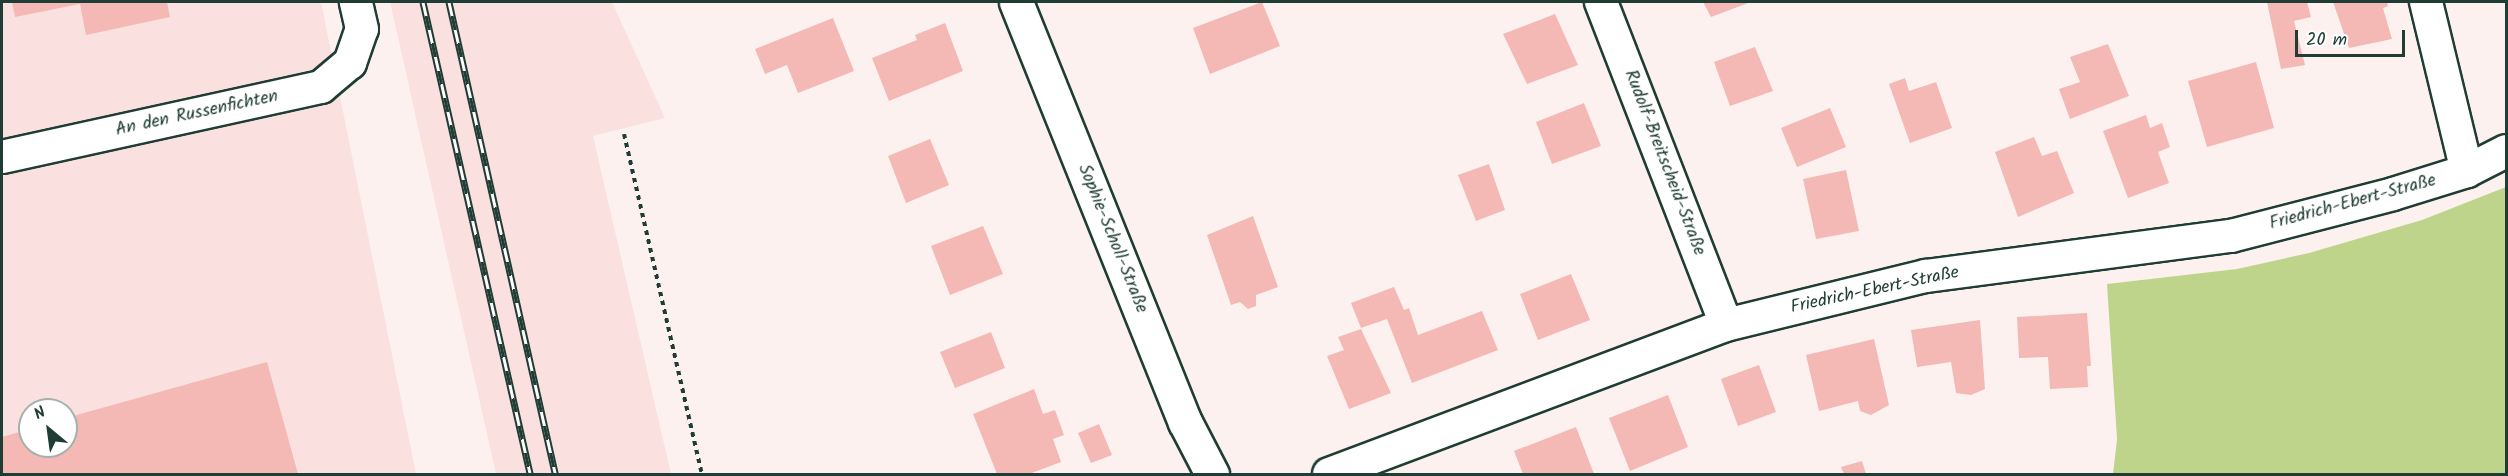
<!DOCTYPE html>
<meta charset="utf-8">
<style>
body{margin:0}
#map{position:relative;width:2508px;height:476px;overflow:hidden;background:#fdf1f0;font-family:Kalam,sans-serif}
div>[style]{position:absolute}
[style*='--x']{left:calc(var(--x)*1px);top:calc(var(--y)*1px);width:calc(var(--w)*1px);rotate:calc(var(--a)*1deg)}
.built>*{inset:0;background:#fae0de}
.green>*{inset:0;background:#bed48a}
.building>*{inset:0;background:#f4b8b5}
.path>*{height:4px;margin-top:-2px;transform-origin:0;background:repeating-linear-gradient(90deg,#1f3d34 0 4.5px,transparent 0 9px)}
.roads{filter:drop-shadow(2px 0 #1f3d34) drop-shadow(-2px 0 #1f3d34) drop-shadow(0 2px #1f3d34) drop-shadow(0 -2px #1f3d34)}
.street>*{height:32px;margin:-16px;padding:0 16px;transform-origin:16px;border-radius:16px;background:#fff}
.secondary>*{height:33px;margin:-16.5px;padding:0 16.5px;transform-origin:16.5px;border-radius:16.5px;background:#fff}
.rail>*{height:7px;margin-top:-3.5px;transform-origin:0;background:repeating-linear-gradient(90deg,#fff 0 14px,#1f3d34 0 28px);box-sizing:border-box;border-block:2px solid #1f3d34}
span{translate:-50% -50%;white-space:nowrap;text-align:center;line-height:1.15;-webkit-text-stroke:4.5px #fff;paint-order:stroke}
.street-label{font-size:18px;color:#1f3d34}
.frame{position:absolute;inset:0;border:3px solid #1f3d34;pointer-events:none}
.north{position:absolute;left:18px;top:398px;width:60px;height:60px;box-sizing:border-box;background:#fff;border:2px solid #a5b1ae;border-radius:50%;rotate:331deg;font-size:16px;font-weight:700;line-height:24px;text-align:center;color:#1f3d34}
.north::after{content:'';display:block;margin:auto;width:21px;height:27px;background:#1f3d34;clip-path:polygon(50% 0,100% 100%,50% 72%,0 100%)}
.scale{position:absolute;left:2295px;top:30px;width:110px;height:27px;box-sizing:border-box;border:3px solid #1f3d34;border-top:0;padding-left:8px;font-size:18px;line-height:21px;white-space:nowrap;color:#1f3d34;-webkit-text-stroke:4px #fff;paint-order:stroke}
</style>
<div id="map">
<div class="built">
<div style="clip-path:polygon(evenodd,2px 2px,321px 2px,416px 474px,2px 474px,2px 2px,30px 410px,66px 410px,66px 446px,30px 446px,30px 410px)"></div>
<div style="clip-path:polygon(390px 2px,612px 2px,665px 118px,593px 136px,671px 474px,496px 474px)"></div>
</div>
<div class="green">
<div style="clip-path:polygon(2506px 187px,2506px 474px,2113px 474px,2117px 439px,2107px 284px,2237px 269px,2309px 253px,2422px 220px)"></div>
</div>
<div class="building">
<div style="clip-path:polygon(12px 2px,167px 2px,170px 17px,86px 35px,80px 4px,15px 17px)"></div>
<div style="clip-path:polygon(1262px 2px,1280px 46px,1210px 74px,1193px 28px)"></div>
<div style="clip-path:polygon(1703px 2px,1751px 2px,1711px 17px)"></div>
<div style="clip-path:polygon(2267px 2px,2307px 2px,2311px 17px,2294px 21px,2305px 65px,2281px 69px)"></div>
<div style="clip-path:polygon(2333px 2px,2387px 2px,2388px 6px,2383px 8px,2392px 39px,2349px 48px)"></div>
<div style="clip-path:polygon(1555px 14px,1578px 65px,1527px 84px,1503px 34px)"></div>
<div style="clip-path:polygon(833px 18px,854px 71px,798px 93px,787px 65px,765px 74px,755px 49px)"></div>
<div style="clip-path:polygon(945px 23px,963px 71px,889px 101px,872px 58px,917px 40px,915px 35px)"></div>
<div style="clip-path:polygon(2108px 44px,2129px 96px,2070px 119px,2059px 89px,2080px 82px,2070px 57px)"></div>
<div style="clip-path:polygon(1755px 47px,1773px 91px,1730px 106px,1714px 62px)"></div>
<div style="clip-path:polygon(2256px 62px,2274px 128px,2207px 147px,2188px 81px)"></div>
<div style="clip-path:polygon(1905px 78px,1909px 91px,1936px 82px,1952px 128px,1910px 143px,1889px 84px)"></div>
<div style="clip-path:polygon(1584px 103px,1601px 146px,1552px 164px,1536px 122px)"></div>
<div style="clip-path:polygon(1830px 108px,1846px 147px,1797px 167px,1781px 128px)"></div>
<div style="clip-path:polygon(2146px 115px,2150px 128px,2162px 123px,2170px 147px,2158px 152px,2169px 183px,2128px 198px,2103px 131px)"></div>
<div style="clip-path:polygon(2034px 137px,2042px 156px,2057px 151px,2074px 193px,2018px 217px,1995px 152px)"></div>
<div style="clip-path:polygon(930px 139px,949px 185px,906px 203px,888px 156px)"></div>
<div style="clip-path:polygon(1489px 164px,1505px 210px,1476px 221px,1458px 175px)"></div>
<div style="clip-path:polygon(1846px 170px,1859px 231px,1816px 239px,1803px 179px)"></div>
<div style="clip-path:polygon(1253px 216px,1278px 287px,1256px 295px,1256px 306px,1248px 309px,1240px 302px,1231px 305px,1207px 235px)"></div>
<div style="clip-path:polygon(983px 226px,1003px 274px,950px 295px,931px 246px)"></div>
<div style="clip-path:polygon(1571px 274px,1590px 320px,1538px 340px,1520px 294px)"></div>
<div style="clip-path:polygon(1394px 287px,1404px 310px,1409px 308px,1418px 335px,1482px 311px,1498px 350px,1412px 383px,1387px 319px,1361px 328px,1351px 303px)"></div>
<div style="clip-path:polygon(2087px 313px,2091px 366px,2087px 366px,2088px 387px,2050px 389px,2048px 357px,2019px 358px,2017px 317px)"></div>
<div style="clip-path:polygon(1980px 320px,1985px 389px,1971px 395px,1956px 393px,1951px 362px,1917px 367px,1911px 330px)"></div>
<div style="clip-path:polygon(1361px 329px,1391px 393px,1349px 409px,1327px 356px,1344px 350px,1338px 337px)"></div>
<div style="clip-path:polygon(991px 332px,1005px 368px,955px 388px,940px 352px)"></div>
<div style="clip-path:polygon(1874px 339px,1889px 405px,1871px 415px,1860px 411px,1858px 401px,1819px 411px,1806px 355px)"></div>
<div style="clip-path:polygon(267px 362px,298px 474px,2px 474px,2px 437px,30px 429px,30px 446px,66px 446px,66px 418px)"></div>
<div style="clip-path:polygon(1759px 365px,1776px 412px,1738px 426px,1721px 379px)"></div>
<div style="clip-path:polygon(1034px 389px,1043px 414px,1055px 410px,1064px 435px,1053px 439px,1061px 462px,1029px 474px,997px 474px,973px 414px)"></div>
<div style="clip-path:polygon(1668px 395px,1688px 447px,1630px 471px,1609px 418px)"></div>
<div style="clip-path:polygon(1099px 424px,1112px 455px,1091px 463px,1078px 433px)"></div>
<div style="clip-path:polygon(1576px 427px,1594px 474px,1523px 474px,1514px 451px)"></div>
<div style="clip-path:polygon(1862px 461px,1866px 474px,1844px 474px,1841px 467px)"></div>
</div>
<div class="path">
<div style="--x:624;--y:134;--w:349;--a:77.1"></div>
</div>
<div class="roads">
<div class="street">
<div style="--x:1601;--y:2;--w:346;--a:68.8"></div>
<div style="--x:2426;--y:2;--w:174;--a:76.4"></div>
<div style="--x:2;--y:157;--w:327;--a:-12.4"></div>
<div style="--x:321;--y:87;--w:38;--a:-40"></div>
<div style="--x:350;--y:63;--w:36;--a:-71"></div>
<div style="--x:362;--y:29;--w:28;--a:-103"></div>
<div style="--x:1329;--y:474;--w:424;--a:-20.6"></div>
<div style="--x:1726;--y:325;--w:206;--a:-13.8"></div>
<div style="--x:1926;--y:276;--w:308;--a:-7.5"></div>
<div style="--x:2231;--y:236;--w:167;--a:-14.5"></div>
<div style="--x:2393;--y:194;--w:77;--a:-17.3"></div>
<div style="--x:2467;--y:171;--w:44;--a:-27.1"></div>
</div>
<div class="secondary">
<div style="--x:1016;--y:2;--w:453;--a:68.1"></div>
<div style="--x:1185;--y:422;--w:59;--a:62.6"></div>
</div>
</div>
<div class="rail">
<div style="--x:423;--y:2;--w:484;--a:77.2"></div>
<div style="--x:449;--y:2;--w:484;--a:77.3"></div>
</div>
<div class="street-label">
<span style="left:197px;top:114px;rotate:-12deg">An den Russenfichten</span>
<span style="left:1664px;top:163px;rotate:69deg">Rudolf-Breitscheid-Straße</span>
<span style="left:2353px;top:203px;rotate:-15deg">Friedrich-Ebert-Straße</span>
<span style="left:1112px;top:239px;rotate:68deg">Sophie-Scholl-Straße</span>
<span style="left:1875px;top:291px;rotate:-12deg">Friedrich-Ebert-Straße</span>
</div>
<div class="frame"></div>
<div class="north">N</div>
<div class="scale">20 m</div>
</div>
